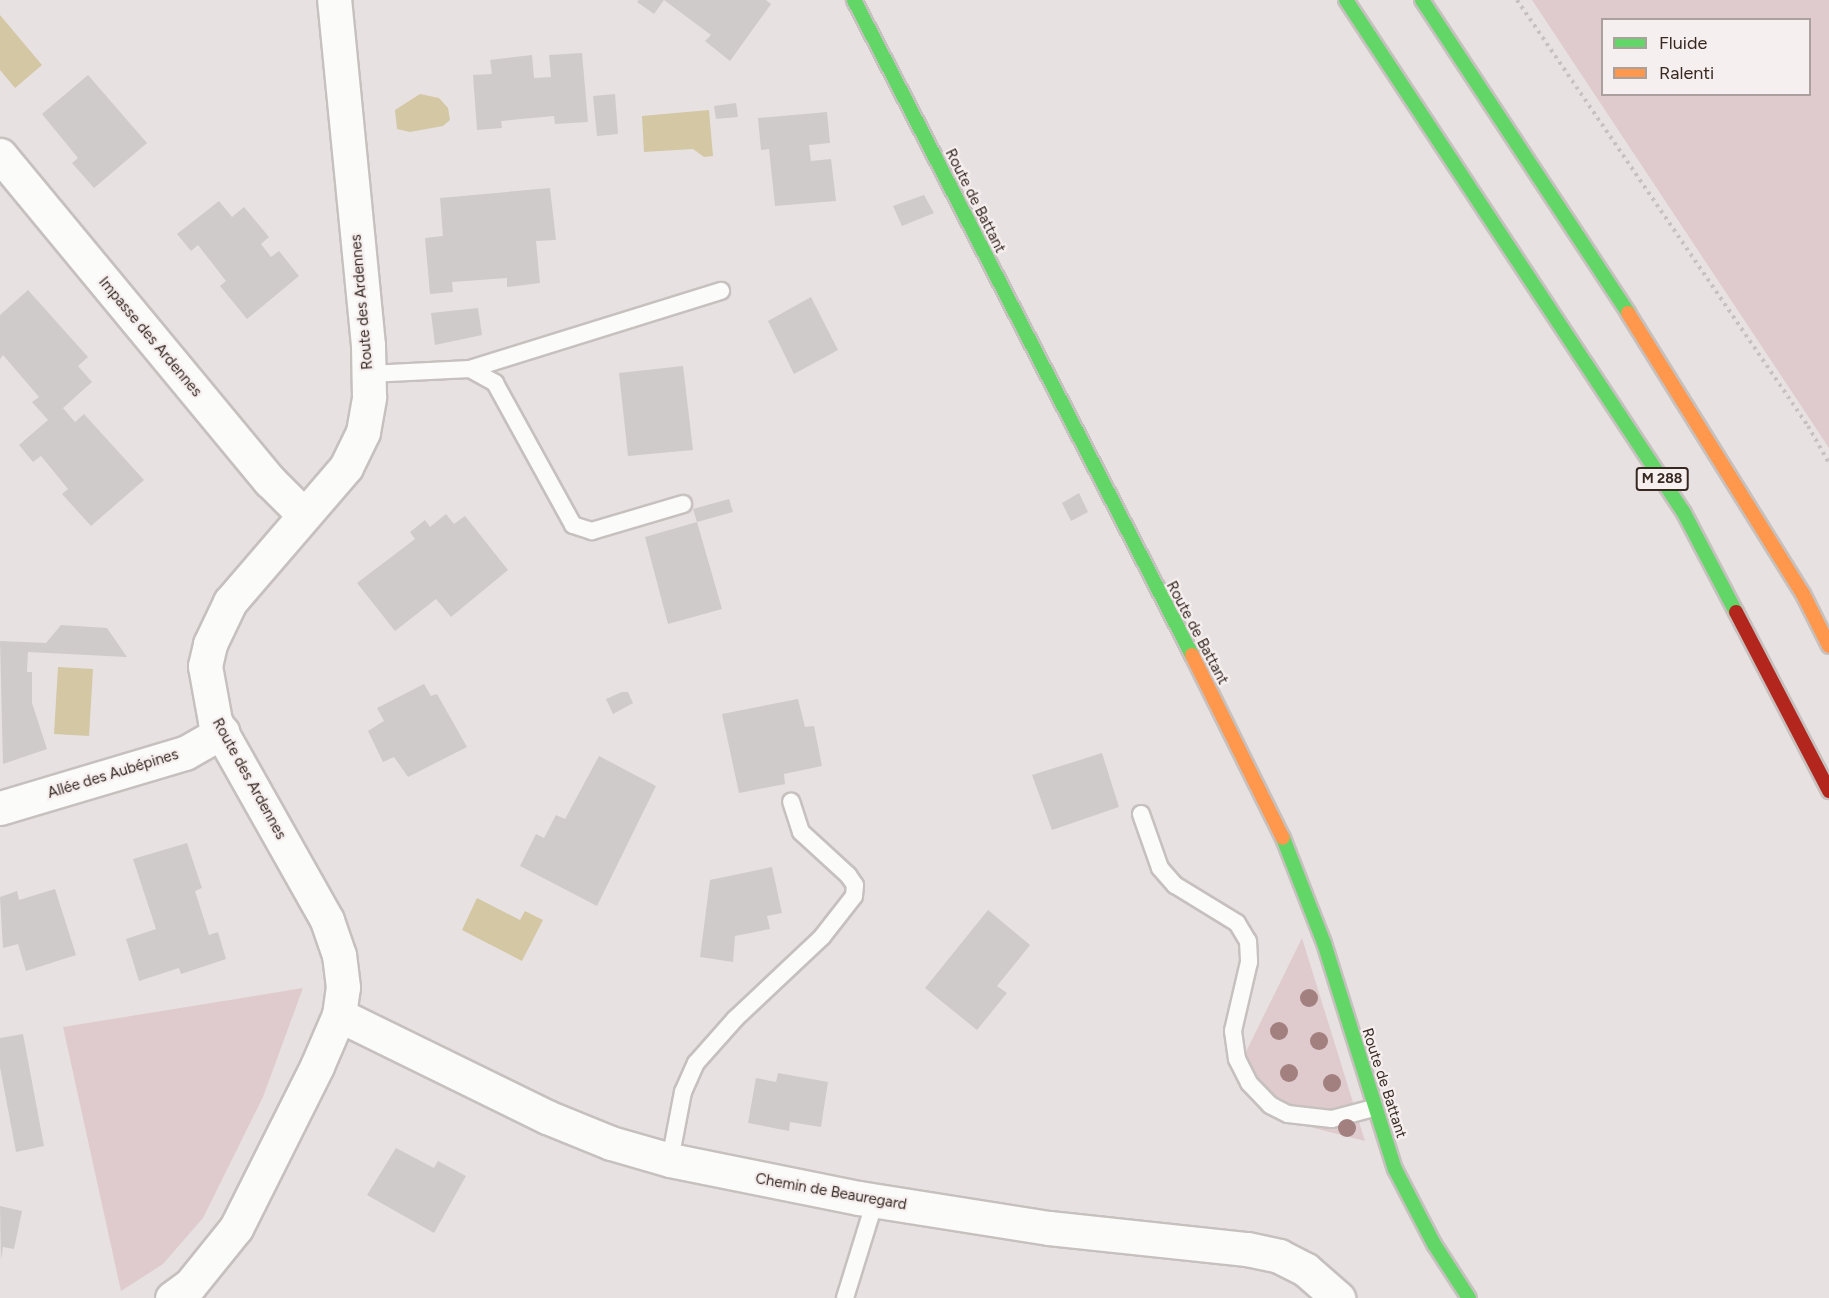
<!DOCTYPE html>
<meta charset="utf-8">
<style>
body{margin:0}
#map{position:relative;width:1829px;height:1298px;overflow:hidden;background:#e7e2e1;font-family:Figtree,sans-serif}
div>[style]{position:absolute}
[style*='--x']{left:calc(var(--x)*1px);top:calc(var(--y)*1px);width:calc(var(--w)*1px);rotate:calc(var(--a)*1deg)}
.green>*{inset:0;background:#dfcbcd}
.water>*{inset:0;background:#d3c7a4}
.building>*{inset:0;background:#cfcbca}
.path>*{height:4px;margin-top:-2px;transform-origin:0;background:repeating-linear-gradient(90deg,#c7c2bf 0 3px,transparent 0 7.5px)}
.roads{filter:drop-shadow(2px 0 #c6c0be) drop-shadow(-2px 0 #c6c0be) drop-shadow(0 2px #c6c0be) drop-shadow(0 -2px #c6c0be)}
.lane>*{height:16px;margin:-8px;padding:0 8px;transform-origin:8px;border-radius:8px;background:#fbfbfa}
.street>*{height:33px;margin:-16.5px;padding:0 16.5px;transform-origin:16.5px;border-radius:16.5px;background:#fbfbfa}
.fast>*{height:14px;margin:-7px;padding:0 7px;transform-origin:7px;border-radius:7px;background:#63d668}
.slow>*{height:14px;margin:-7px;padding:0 7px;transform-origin:7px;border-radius:7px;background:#ff974d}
.jam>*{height:14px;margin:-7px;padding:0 7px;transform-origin:7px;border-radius:7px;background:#b3261e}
.trees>*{width:18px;height:18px;margin:-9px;border-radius:50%;background:#a2807f}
span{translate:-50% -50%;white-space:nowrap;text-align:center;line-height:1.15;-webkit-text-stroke:4.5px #f6efef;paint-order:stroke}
.shield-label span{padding:2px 4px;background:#f6efef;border:2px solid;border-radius:4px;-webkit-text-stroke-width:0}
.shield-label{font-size:14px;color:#372921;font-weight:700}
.street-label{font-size:15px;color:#372921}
.legend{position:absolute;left:1601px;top:18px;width:210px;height:78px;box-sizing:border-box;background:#f6efef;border:2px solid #aaa09d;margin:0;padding:8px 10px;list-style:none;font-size:18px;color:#372921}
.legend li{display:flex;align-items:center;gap:12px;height:30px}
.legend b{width:30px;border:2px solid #aaa09d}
</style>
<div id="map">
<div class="green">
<div style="clip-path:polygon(evenodd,1532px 0,1829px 0,1829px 448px,1532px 0,1602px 20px,1810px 20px,1810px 94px,1602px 94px,1602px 20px)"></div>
<div style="clip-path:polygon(1302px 938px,1365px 1141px,1274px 1118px,1235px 1074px)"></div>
<div style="clip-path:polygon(303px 988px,263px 1097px,203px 1218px,163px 1264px,121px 1291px,63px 1027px)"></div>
</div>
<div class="water">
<div style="clip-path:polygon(0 15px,42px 65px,15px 88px,0 70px)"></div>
<div style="clip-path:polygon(420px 94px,439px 98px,448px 108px,450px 120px,443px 126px,410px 132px,397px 129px,395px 110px)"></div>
<div style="clip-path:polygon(709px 110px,713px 156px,704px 157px,693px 149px,644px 152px,642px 116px)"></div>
<div style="clip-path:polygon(58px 667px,93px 669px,89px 736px,54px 734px)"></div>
<div style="clip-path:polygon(477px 898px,520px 920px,525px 911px,543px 920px,522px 961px,462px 930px)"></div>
</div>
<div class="building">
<div style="clip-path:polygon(639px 0,766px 0,771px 4px,730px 61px,705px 41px,711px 35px,664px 0,654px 14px,637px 2px)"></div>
<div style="clip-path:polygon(582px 53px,588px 122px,555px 124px,554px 116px,501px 121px,502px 128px,477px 130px,473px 75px,492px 74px,490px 60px,532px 55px,534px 78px,551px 77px,549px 55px)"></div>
<div style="clip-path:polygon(88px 75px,147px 143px,94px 188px,72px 163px,78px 158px,42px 114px)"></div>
<div style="clip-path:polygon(615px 94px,618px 134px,597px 136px,593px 96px)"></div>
<div style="clip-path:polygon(736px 103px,738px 117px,716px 119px,714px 106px)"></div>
<div style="clip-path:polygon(827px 112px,830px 143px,809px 145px,811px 161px,831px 159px,836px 201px,775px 206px,769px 149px,761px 150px,758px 118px)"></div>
<div style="clip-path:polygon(550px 188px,556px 240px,536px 241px,540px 283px,507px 287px,507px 278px,452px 282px,453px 292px,430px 294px,425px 238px,443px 236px,440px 198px)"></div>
<div style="clip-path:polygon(924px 195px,934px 213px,902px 226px,893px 206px)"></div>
<div style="clip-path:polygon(219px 201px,232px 217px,244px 207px,269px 237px,261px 244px,271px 257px,279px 251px,299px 276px,247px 319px,220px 286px,226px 281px,198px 245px,191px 251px,177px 234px)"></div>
<div style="clip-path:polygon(28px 290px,88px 357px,78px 366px,92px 382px,63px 408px,75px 422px,84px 414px,144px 480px,91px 526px,62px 494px,68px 489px,41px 456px,33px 462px,19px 445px,48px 420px,32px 402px,39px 397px,3px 355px,0 359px,0 315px)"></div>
<div style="clip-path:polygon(811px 297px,838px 350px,794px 374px,768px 321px)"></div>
<div style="clip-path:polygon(478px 308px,482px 335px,435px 345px,431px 313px)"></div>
<div style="clip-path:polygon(683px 366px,693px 450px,628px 456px,619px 373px)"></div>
<div style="clip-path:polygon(1079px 493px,1088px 512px,1071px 521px,1062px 503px)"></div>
<div style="clip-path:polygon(729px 499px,733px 512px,697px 522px,693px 509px)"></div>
<div style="clip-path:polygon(446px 514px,454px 524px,465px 516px,508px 570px,451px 617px,436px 599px,395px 631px,357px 583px,415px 539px,410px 532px,425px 520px,430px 527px)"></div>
<div style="clip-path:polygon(697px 522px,722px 609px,668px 624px,645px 537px)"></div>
<div style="clip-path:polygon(61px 625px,107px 628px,127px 657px,28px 652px,27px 672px,32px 672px,32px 703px,47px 749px,3px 764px,0 641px,46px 643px)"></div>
<div style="clip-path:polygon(424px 684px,431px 696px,437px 694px,467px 747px,408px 777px,394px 757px,383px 762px,368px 731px,384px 721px,377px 708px)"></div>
<div style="clip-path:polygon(622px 692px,628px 692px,633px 703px,613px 714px,606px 699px)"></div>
<div style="clip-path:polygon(798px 699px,805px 727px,814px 726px,822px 766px,784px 774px,785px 784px,739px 793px,722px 714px)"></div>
<div style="clip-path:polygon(1102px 753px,1119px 807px,1052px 830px,1032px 775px)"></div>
<div style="clip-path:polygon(599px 756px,656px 786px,597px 906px,520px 866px,536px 834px,544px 838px,556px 815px,565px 819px)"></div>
<div style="clip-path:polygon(187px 843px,202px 888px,195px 891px,209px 935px,218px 932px,226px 959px,181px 974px,179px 968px,139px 981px,126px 939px,156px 929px,133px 859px)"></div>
<div style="clip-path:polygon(772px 867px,782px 913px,767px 916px,770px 929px,735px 936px,733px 962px,700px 957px,710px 880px)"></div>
<div style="clip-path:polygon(55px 889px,76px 955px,26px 971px,18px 944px,3px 948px,0 897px,17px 891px,19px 900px)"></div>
<div style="clip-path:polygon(988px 910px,1030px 945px,997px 986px,1007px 993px,977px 1030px,925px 988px)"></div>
<div style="clip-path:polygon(23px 1034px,44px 1146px,16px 1152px,0 1067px,0 1038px)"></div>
<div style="clip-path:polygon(778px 1073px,828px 1082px,821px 1127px,790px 1122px,789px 1131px,748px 1123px,756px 1078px,776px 1082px)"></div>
<div style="clip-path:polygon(396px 1148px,434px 1168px,438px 1161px,466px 1176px,434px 1233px,367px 1195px)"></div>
<div style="clip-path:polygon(0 1206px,22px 1211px,14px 1249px,3px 1247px,1px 1260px)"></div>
</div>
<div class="path">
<div style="--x:1517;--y:0;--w:516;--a:55.66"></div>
<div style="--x:1808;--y:426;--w:43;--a:60.4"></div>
</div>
<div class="roads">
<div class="lane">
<div style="--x:470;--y:369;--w:29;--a:29"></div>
<div style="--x:495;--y:383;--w:162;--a:61.2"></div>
<div style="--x:573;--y:525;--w:20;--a:18"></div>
<div style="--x:592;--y:531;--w:95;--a:-16.5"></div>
<div style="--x:369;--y:374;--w:101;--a:-2.8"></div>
<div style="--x:470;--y:369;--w:263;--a:-17.3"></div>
<div style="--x:1141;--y:814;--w:57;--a:70.6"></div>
<div style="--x:1160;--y:868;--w:23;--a:49"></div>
<div style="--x:1175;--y:885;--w:73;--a:31.5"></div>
<div style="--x:1237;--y:923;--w:21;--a:59"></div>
<div style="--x:1248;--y:941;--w:21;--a:87"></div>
<div style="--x:1249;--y:962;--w:71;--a:103.1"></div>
<div style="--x:1233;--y:1031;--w:28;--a:82"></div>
<div style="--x:1237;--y:1059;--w:27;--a:63"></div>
<div style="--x:1249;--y:1083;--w:30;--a:46"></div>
<div style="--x:1270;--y:1105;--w:20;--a:27"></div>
<div style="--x:1288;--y:1114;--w:44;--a:6.5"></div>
<div style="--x:1332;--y:1119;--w:43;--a:-14.7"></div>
<div style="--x:670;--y:1160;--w:69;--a:-79.2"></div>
<div style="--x:683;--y:1092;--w:32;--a:-66"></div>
<div style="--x:696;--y:1063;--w:59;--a:-48.4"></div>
<div style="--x:735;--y:1019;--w:120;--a:-43.3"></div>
<div style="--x:822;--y:937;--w:52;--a:-52"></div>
<div style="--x:854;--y:896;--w:11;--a:-85"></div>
<div style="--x:855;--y:885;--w:12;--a:-125"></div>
<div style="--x:848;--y:875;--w:64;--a:-137.5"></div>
<div style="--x:801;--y:832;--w:32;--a:-108"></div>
<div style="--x:845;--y:1298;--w:102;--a:-72.8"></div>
</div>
<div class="street">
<div style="--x:0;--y:155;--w:423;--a:50.4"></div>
<div style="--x:270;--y:481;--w:48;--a:45"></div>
<div style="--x:0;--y:808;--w:193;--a:-16.6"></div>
<div style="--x:185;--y:753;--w:43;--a:-29.6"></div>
<div style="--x:339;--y:1015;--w:232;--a:26.1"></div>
<div style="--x:547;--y:1117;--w:69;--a:22.1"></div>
<div style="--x:611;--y:1143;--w:61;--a:16.1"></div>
<div style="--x:670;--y:1160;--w:193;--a:11.4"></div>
<div style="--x:859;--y:1198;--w:192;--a:9"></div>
<div style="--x:1049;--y:1228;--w:199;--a:6.1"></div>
<div style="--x:1247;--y:1249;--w:33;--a:12"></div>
<div style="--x:1279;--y:1256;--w:30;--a:27"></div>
<div style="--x:1306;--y:1270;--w:43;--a:41.2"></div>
<div style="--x:172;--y:1298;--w:22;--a:-36"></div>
<div style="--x:190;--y:1285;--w:73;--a:-51.1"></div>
<div style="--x:236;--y:1228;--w:181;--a:-63.4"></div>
<div style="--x:317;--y:1066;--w:56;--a:-66.7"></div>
<div style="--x:339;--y:1015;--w:28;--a:-82"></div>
<div style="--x:343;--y:987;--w:32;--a:-97"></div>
<div style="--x:339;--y:955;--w:37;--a:-109"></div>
<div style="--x:327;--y:920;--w:228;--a:-119.4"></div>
<div style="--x:215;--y:721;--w:56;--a:-100.3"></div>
<div style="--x:205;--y:666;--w:23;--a:-77"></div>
<div style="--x:210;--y:644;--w:47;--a:-64.5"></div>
<div style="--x:230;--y:602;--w:178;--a:-49.3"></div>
<div style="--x:346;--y:467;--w:39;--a:-64"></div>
<div style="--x:363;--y:432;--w:36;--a:-80"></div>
<div style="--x:369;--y:397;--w:52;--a:-91.1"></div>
<div style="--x:368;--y:345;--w:347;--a:-95.6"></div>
</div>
<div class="fast">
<div style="--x:854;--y:0;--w:737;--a:62.7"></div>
<div style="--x:1346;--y:0;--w:614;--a:56.62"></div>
<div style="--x:1684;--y:513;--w:112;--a:62.3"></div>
<div style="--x:1422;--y:0;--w:375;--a:56.6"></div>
<div style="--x:1283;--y:838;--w:113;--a:68.7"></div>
<div style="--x:1324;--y:943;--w:237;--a:72.6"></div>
<div style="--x:1395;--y:1169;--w:85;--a:62.5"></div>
<div style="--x:1434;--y:1244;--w:64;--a:57.1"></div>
</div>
<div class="slow">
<div style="--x:1628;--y:313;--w:331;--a:58.1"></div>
<div style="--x:1803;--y:594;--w:58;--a:63.4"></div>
<div style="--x:1192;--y:655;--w:204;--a:63.6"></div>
</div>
<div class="jam">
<div style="--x:1736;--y:612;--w:202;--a:62.5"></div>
</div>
</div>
<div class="trees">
<div style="left:1309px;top:998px"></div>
<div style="left:1279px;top:1031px"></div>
<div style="left:1319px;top:1041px"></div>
<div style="left:1289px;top:1073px"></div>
<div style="left:1332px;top:1083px"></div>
<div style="left:1347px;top:1128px"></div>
</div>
<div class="shield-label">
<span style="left:1662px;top:479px">M 288</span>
</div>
<div class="street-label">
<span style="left:975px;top:201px;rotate:63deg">Route de Battant</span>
<span style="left:362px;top:302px;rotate:-95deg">Route des Ardennes</span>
<span style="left:150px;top:337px;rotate:50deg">Impasse des Ardennes</span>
<span style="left:1197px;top:633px;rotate:62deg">Route de Battant</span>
<span style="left:113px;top:774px;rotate:-17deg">Allée des Aubépines</span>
<span style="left:249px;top:779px;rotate:61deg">Route des Ardennes</span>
<span style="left:1384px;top:1083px;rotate:72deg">Route de Battant</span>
<span style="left:831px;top:1192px;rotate:10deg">Chemin de Beauregard</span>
</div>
<ul class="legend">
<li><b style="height:8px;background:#63d668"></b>Fluide</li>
<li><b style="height:8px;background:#ff974d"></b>Ralenti</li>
</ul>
</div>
